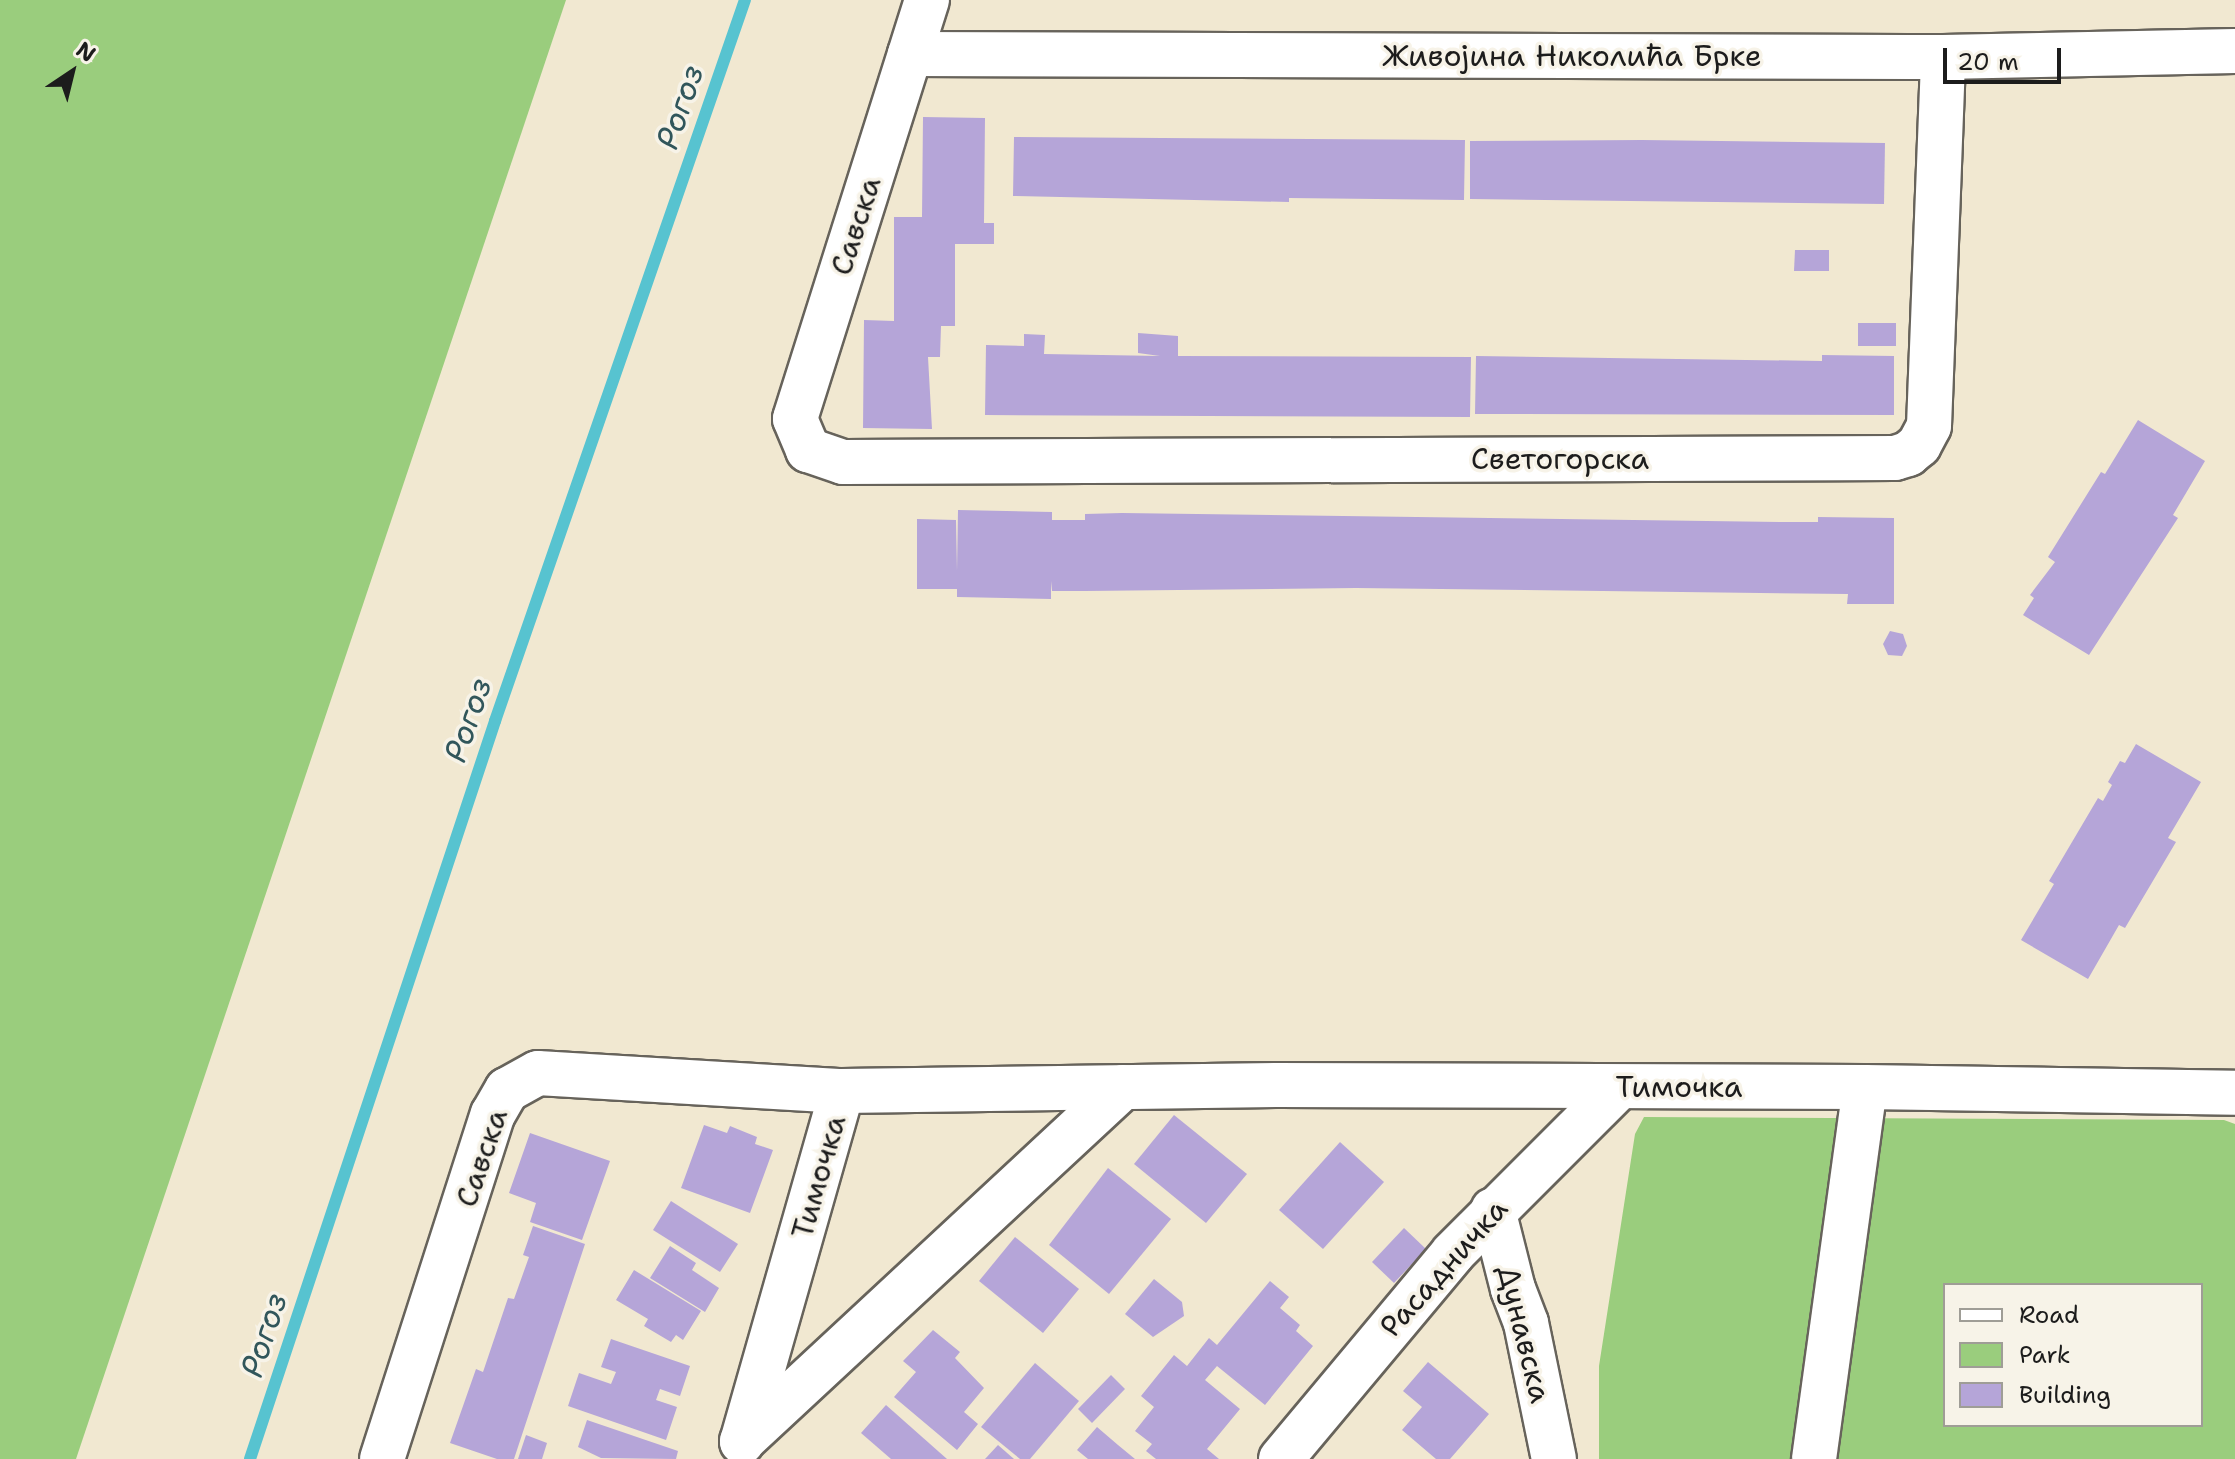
<!DOCTYPE html>
<meta charset="utf-8">
<style>
body{margin:0}
#map{position:relative;width:2235px;height:1459px;overflow:hidden;background:#f1e8d1;font-family:"Shantell Sans",sans-serif}
div>[style]{position:absolute}
[style*='--x']{left:calc(var(--x)*1px);top:calc(var(--y)*1px);width:calc(var(--w)*1px);rotate:calc(var(--a)*1deg)}
.green>*{inset:0;background:#9acd7d}
.stream>*{height:12px;margin:-6px;padding:0 6px;transform-origin:6px;border-radius:6px;background:#57c3d0}
.building>*{inset:0;background:#b5a5d8}
.roads{filter:drop-shadow(2px 0 #67635b) drop-shadow(-2px 0 #67635b) drop-shadow(0 2px #67635b) drop-shadow(0 -2px #67635b)}
.minor>*{height:44px;margin:-22px;padding:0 22px;transform-origin:22px;border-radius:22px;background:#fff}
span{translate:-50% -50%;white-space:nowrap;text-align:center;line-height:1.15;-webkit-text-stroke:7px #f7f3e8;paint-order:stroke}
.street-label{font-size:30px;color:#1c1c1c}
.water-label{font-size:32px;color:#31565b;font-style:italic}
.legend{position:absolute;left:1943px;top:1283px;width:260px;height:144px;box-sizing:border-box;background:#f7f3e8;border:2px solid #9f9d96;margin:0;padding:10px 14px;list-style:none;font-size:24px;color:#1c1c1c}
.legend li{display:flex;align-items:center;gap:16px;height:40px}
.legend b{width:40px;border:2px solid #9f9d96}
.north{position:absolute;left:32px;top:32px;width:80px;height:80px;-webkit-text-stroke:6px #f7f3e8;paint-order:stroke;rotate:35deg;font-size:22px;font-weight:700;line-height:32px;text-align:center;color:#1c1c1c}
.north::after{content:'';display:block;margin:auto;width:28px;height:36px;background:#1c1c1c;clip-path:polygon(50% 0,100% 100%,50% 72%,0 100%)}
.scale{position:absolute;left:1943px;top:48px;width:118px;height:36px;box-sizing:border-box;border:4px solid #1c1c1c;border-top:0;padding-left:10px;font-size:24px;line-height:28px;white-space:nowrap;color:#1c1c1c;-webkit-text-stroke:6px #f7f3e8;paint-order:stroke}
</style>
<div id="map">
<div class="green">
<div style="clip-path:polygon(0 0,566px 0,76px 1459px,0 1459px)"></div>
<div style="clip-path:polygon(evenodd,1644px 1117px,2224px 1120px,2235px 1124px,2235px 1459px,1599px 1459px,1599px 1366px,1635px 1134px,1644px 1117px,1945px 1285px,2201px 1285px,2201px 1425px,1945px 1425px,1945px 1285px)"></div>
</div>
<div class="stream">
<div style="--x:250;--y:1459;--w:778;--a:-71.63"></div>
<div style="--x:495;--y:721;--w:763;--a:-70.88"></div>
</div>
<div class="building">
<div style="clip-path:polygon(923px 117px,985px 118px,984px 223px,994px 223px,994px 244px,955px 244px,955px 326px,941px 326px,940px 357px,928px 357px,932px 429px,863px 428px,864px 320px,894px 321px,894px 217px,922px 217px)"></div>
<div style="clip-path:polygon(1014px 137px,1465px 140px,1464px 200px,1289px 198px,1289px 202px,1013px 196px)"></div>
<div style="clip-path:polygon(1642px 140px,1885px 143px,1884px 204px,1470px 199px,1470px 141px)"></div>
<div style="clip-path:polygon(1795px 250px,1829px 250px,1829px 271px,1794px 271px)"></div>
<div style="clip-path:polygon(1858px 323px,1896px 323px,1896px 346px,1858px 346px)"></div>
<div style="clip-path:polygon(1138px 333px,1178px 336px,1178px 356px,1471px 357px,1470px 417px,985px 415px,986px 345px,1024px 346px,1024px 334px,1045px 335px,1044px 354px,1160px 356px,1138px 353px)"></div>
<div style="clip-path:polygon(1822px 355px,1894px 356px,1894px 415px,1475px 414px,1476px 356px,1822px 361px)"></div>
<div style="clip-path:polygon(2138px 420px,2205px 461px,2173px 515px,2178px 518px,2089px 655px,2023px 615px,2034px 598px,2030px 595px,2055px 562px,2048px 557px,2101px 472px,2105px 474px)"></div>
<div style="clip-path:polygon(958px 510px,1052px 512px,1052px 520px,1085px 520px,1085px 514px,1122px 513px,1781px 522px,1818px 522px,1818px 517px,1894px 518px,1894px 604px,1847px 604px,1848px 594px,1356px 588px,1085px 591px,1052px 591px,1051px 581px,1051px 599px,957px 597px,957px 589px,917px 589px,917px 519px,956px 520px,957px 571px)"></div>
<div style="clip-path:polygon(1890px 631px,1903px 634px,1907px 646px,1902px 656px,1888px 655px,1883px 644px)"></div>
<div style="clip-path:polygon(2136px 744px,2201px 782px,2168px 838px,2176px 842px,2125px 928px,2119px 925px,2088px 979px,2021px 940px,2054px 884px,2049px 881px,2098px 798px,2103px 801px,2112px 785px,2108px 782px,2120px 761px,2125px 763px)"></div>
<div style="clip-path:polygon(1174px 1115px,1247px 1174px,1206px 1223px,1134px 1164px)"></div>
<div style="clip-path:polygon(704px 1125px,727px 1133px,730px 1126px,757px 1137px,755px 1144px,773px 1150px,750px 1213px,681px 1188px)"></div>
<div style="clip-path:polygon(530px 1133px,610px 1161px,582px 1240px,530px 1222px,536px 1203px,509px 1193px)"></div>
<div style="clip-path:polygon(1340px 1142px,1384px 1182px,1323px 1249px,1279px 1210px)"></div>
<div style="clip-path:polygon(1108px 1168px,1171px 1219px,1109px 1294px,1049px 1245px)"></div>
<div style="clip-path:polygon(671px 1201px,738px 1244px,720px 1272px,653px 1230px)"></div>
<div style="clip-path:polygon(533px 1226px,585px 1244px,514px 1459px,497px 1459px,450px 1443px,476px 1369px,483px 1372px,508px 1298px,514px 1299px,529px 1257px,523px 1255px)"></div>
<div style="clip-path:polygon(1404px 1228px,1426px 1249px,1394px 1283px,1372px 1262px)"></div>
<div style="clip-path:polygon(1015px 1237px,1079px 1289px,1043px 1333px,979px 1281px)"></div>
<div style="clip-path:polygon(670px 1246px,696px 1263px,692px 1270px,719px 1288px,705px 1312px,650px 1278px)"></div>
<div style="clip-path:polygon(634px 1270px,701px 1311px,683px 1340px,676px 1335px,671px 1342px,644px 1326px,648px 1319px,616px 1300px)"></div>
<div style="clip-path:polygon(1154px 1279px,1182px 1302px,1184px 1316px,1153px 1337px,1125px 1314px)"></div>
<div style="clip-path:polygon(1270px 1281px,1289px 1297px,1280px 1308px,1300px 1325px,1296px 1331px,1313px 1346px,1265px 1405px,1217px 1366px,1205px 1380px,1240px 1409px,1207px 1449px,1219px 1459px,1156px 1459px,1146px 1451px,1152px 1444px,1135px 1431px,1154px 1407px,1141px 1396px,1174px 1355px,1187px 1366px,1209px 1338px,1217px 1345px)"></div>
<div style="clip-path:polygon(933px 1330px,960px 1352px,955px 1358px,984px 1388px,964px 1412px,978px 1424px,957px 1450px,894px 1397px,916px 1372px,903px 1361px)"></div>
<div style="clip-path:polygon(611px 1339px,690px 1366px,680px 1396px,660px 1389px,656px 1400px,677px 1407px,666px 1440px,568px 1406px,579px 1373px,611px 1384px,616px 1372px,601px 1367px)"></div>
<div style="clip-path:polygon(1428px 1362px,1489px 1414px,1450px 1459px,1436px 1459px,1402px 1430px,1422px 1407px,1403px 1391px)"></div>
<div style="clip-path:polygon(1035px 1363px,1079px 1401px,1030px 1459px,1020px 1459px,981px 1427px)"></div>
<div style="clip-path:polygon(1111px 1375px,1125px 1389px,1092px 1423px,1078px 1409px)"></div>
<div style="clip-path:polygon(886px 1405px,947px 1459px,891px 1459px,861px 1433px)"></div>
<div style="clip-path:polygon(587px 1420px,678px 1451px,676px 1459px,601px 1458px,578px 1447px)"></div>
<div style="clip-path:polygon(1097px 1427px,1118px 1445px,1135px 1459px,1088px 1459px,1077px 1450px)"></div>
<div style="clip-path:polygon(526px 1435px,547px 1443px,542px 1459px,518px 1459px)"></div>
<div style="clip-path:polygon(998px 1445px,1014px 1459px,985px 1459px)"></div>
</div>
<div class="roads">
<div class="minor">
<div style="--x:927;--y:0;--w:439;--a:107.5"></div>
<div style="--x:795;--y:419;--w:34;--a:67"></div>
<div style="--x:808;--y:450;--w:37;--a:19"></div>
<div style="--x:843;--y:462;--w:1052;--a:-0.22"></div>
<div style="--x:1895;--y:458;--w:14;--a:-17"></div>
<div style="--x:1908;--y:454;--w:14;--a:-39"></div>
<div style="--x:1919;--y:445;--w:21;--a:-62"></div>
<div style="--x:1929;--y:426;--w:369;--a:-87.8"></div>
<div style="--x:910;--y:54;--w:1033;--a:0.17"></div>
<div style="--x:1943;--y:57;--w:292;--a:-1.2"></div>
<div style="--x:1493;--y:1210;--w:81;--a:75.8"></div>
<div style="--x:1513;--y:1289;--w:36;--a:69"></div>
<div style="--x:1526;--y:1323;--w:139;--a:78.4"></div>
<div style="--x:742;--y:1441;--w:520;--a:-42.9"></div>
<div style="--x:742;--y:1442;--w:365;--a:-74.1"></div>
<div style="--x:382;--y:1459;--w:362;--a:-72.2"></div>
<div style="--x:493;--y:1114;--w:28;--a:-60"></div>
<div style="--x:507;--y:1090;--w:35;--a:-29"></div>
<div style="--x:538;--y:1073;--w:305;--a:3.4"></div>
<div style="--x:842;--y:1091;--w:434;--a:-0.8"></div>
<div style="--x:1276;--y:1085;--w:589;--a:0.19"></div>
<div style="--x:1865;--y:1087;--w:370;--a:0.9"></div>
<div style="--x:1281;--y:1459;--w:268;--a:-50.1"></div>
<div style="--x:1453;--y:1253;--w:233;--a:-45"></div>
<div style="--x:1814;--y:1459;--w:375;--a:-82.2"></div>
</div>
</div>
<div class="street-label">
<span style="left:1572px;top:56px">Живојина Николића Брке</span>
<span style="left:856px;top:226px;rotate:-72deg">Савска</span>
<span style="left:1560px;top:459px">Светогорска</span>
<span style="left:1679px;top:1087px">Тимочка</span>
<span style="left:482px;top:1158px;rotate:-71deg">Савска</span>
<span style="left:819px;top:1177px;rotate:-74deg">Тимочка</span>
<span style="left:1444px;top:1268px;rotate:-48deg">Расадничка</span>
<span style="left:1524px;top:1334px;rotate:76deg">Дунавска</span>
</div>
<div class="water-label">
<span style="left:680px;top:107px;rotate:-71deg">Рогоз</span>
<span style="left:468px;top:720px;rotate:-71deg">Рогоз</span>
<span style="left:264px;top:1335px;rotate:-72deg">Рогоз</span>
</div>
<ul class="legend">
<li><b style="height:10px;background:#fff"></b>Road</li>
<li><b style="height:22px;background:#9acd7d"></b>Park</li>
<li><b style="height:22px;background:#b5a5d8"></b>Building</li>
</ul>
<div class="north">N</div>
<div class="scale">20 m</div>
</div>
